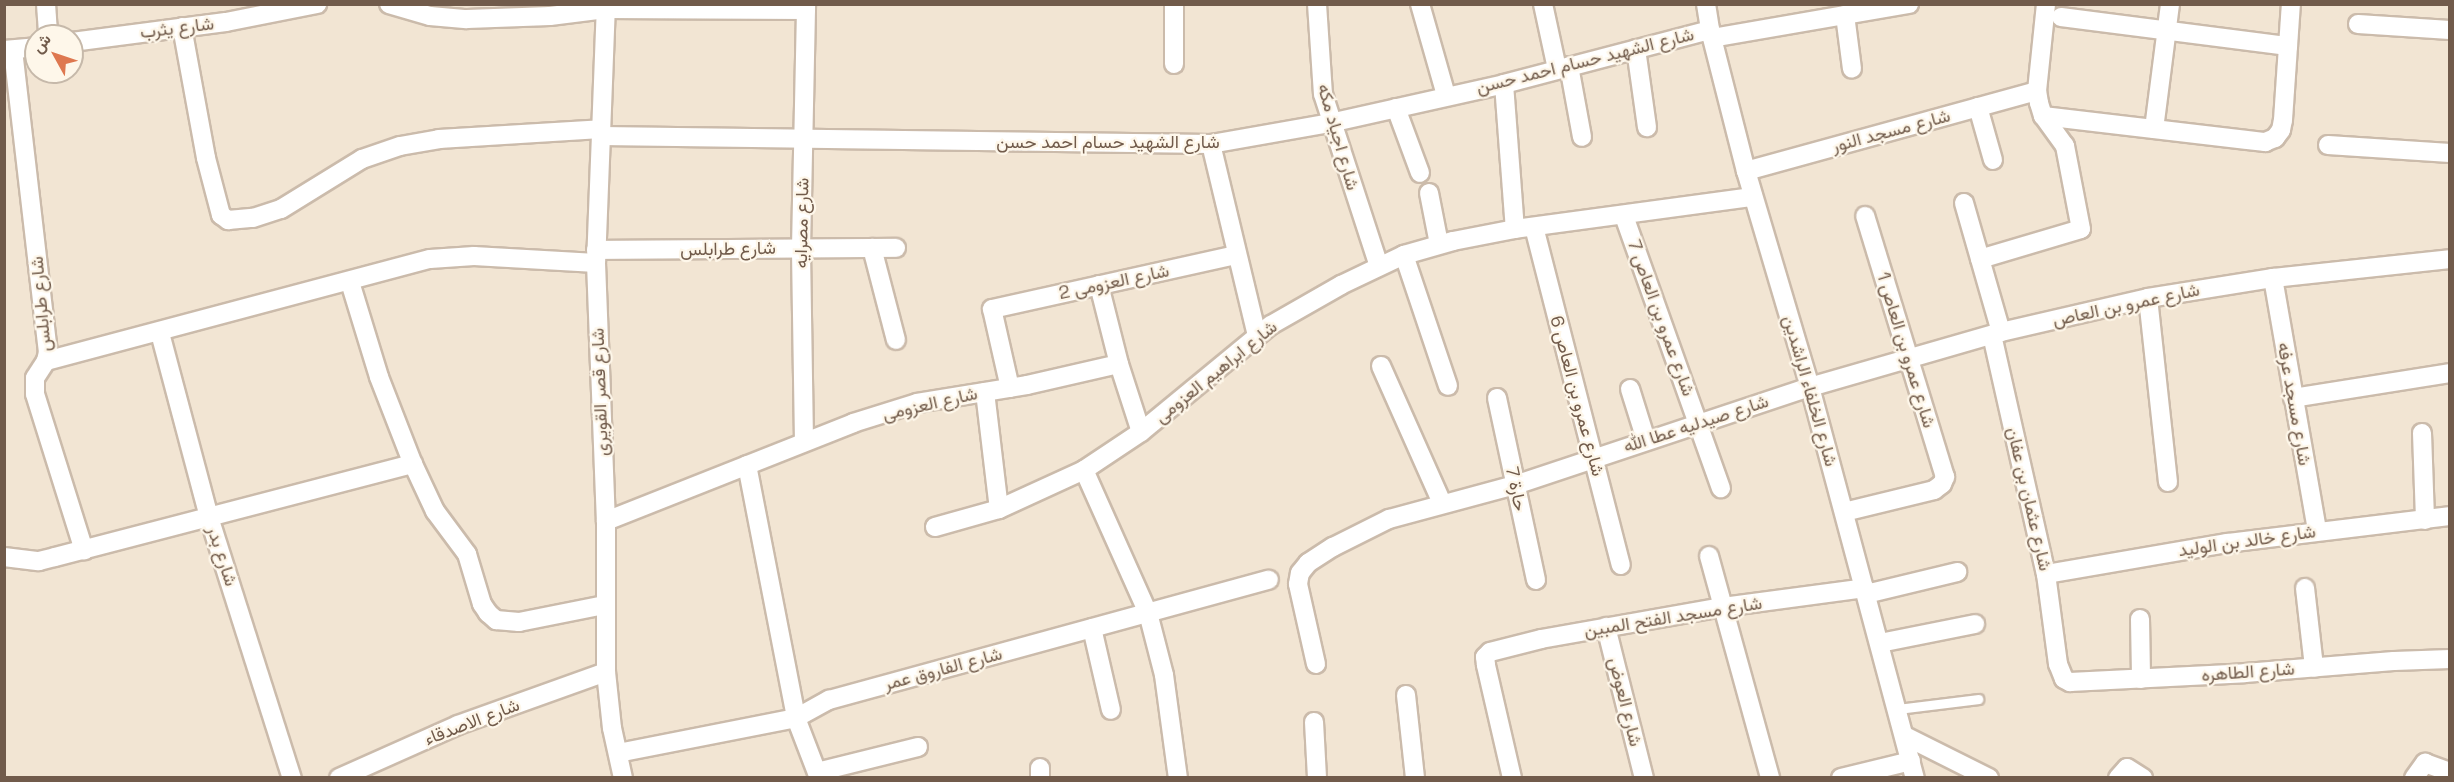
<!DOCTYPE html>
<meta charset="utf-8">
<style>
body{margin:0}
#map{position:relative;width:2454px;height:782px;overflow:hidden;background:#fbf3e4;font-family:"Space Grotesk",Vazirmatn,sans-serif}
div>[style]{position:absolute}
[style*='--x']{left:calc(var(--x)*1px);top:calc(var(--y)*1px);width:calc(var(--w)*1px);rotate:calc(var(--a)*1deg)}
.residential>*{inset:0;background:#f2e5d3}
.roads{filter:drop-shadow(2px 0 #cbbbab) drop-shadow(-2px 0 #cbbbab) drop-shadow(0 2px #cbbbab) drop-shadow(0 -2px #cbbbab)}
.lane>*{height:9px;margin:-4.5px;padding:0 4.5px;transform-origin:4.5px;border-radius:4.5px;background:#fff}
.street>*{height:18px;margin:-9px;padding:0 9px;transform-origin:9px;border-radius:9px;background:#fff}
span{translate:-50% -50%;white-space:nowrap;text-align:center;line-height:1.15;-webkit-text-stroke:4.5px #fef7ea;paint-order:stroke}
.street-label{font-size:18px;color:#715b4b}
.frame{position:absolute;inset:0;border:6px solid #715b4b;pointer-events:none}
.north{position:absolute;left:24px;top:24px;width:60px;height:60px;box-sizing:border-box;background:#fef7ea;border:2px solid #c6b9aa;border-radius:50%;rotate:310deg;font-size:16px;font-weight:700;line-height:24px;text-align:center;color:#715b4b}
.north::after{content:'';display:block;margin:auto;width:21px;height:27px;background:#de7850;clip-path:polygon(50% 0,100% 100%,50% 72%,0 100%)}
</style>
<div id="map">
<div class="residential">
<div style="clip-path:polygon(evenodd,5px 5px,2449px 5px,2449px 777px,5px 778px,5px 5px,36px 36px,72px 36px,72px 72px,36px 72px,36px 36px)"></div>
</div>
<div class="roads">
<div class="lane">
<div style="--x:1898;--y:709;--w:81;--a:-7.1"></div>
</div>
<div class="street">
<div style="--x:46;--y:4;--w:32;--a:86"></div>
<div style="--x:389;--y:4;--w:43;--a:16.3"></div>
<div style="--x:430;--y:16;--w:37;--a:5"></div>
<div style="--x:467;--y:19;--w:83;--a:-2.1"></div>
<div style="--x:550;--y:16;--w:56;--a:-7.1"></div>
<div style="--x:606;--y:9;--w:200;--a:0.3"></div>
<div style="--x:606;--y:4;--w:259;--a:92.2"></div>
<div style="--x:596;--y:263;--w:258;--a:87.8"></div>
<div style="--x:606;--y:521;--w:151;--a:90"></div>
<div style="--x:606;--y:672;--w:56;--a:83.9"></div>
<div style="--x:612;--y:728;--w:51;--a:77.6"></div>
<div style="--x:1317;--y:4;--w:90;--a:86.2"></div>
<div style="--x:1323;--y:94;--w:181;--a:72"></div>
<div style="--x:1420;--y:4;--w:95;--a:74.1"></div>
<div style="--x:1543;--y:4;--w:66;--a:77.8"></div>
<div style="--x:1706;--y:4;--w:26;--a:81"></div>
<div style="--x:1710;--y:30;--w:146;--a:75.7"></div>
<div style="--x:1746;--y:171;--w:225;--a:73.5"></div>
<div style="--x:1810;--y:387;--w:405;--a:75"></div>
<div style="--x:1845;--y:15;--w:54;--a:82.6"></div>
<div style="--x:2061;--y:17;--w:229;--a:7.3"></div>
<div style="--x:2358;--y:24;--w:92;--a:3.7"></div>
<div style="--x:182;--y:27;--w:133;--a:79.6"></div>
<div style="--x:206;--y:158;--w:59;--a:75.3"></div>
<div style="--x:221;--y:215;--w:9;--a:36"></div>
<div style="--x:228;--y:220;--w:25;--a:-5"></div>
<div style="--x:253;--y:218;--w:29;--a:-18"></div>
<div style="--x:281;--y:209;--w:95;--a:-31.7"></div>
<div style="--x:362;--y:159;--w:40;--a:-18.9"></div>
<div style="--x:400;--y:146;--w:40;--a:-10"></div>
<div style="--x:439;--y:139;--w:162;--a:-3.5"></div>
<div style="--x:1712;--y:38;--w:200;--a:-9.8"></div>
<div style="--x:72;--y:42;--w:155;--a:-7.4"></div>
<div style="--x:226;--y:22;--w:93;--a:-11.2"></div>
<div style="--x:1636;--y:49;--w:79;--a:82"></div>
<div style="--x:4;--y:50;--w:32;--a:-5"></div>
<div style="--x:13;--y:50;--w:304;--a:83.4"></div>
<div style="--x:48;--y:352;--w:9;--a:103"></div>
<div style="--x:46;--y:361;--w:20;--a:123"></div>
<div style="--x:35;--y:378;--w:16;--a:90"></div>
<div style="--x:35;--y:394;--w:164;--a:72.6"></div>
<div style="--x:1174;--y:64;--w:60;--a:-90"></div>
<div style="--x:1569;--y:66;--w:72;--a:79.6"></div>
<div style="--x:1504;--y:84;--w:145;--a:85.7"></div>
<div style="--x:1978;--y:107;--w:55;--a:74.2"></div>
<div style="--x:1396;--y:108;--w:69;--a:69.7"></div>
<div style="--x:2043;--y:116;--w:224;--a:6.7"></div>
<div style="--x:2265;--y:142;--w:11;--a:-22"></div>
<div style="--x:2275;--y:138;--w:10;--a:-53"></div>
<div style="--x:2281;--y:130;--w:10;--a:-79"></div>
<div style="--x:2283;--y:120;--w:116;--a:-86.1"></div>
<div style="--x:2154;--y:129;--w:126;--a:-82.7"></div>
<div style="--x:601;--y:136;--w:610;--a:0.75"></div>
<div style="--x:1211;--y:144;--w:121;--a:-10"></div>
<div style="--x:1330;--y:123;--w:178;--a:-12.6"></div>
<div style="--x:1504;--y:84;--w:213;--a:-14.7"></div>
<div style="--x:1211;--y:144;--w:197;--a:76.5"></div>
<div style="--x:2328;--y:145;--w:122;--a:3.8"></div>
<div style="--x:1746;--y:171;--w:302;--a:-15.4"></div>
<div style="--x:1429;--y:193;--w:52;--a:78.9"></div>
<div style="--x:1964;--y:203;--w:134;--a:74"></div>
<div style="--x:1624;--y:216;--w:289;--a:70.4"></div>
<div style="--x:1534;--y:227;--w:349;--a:75.6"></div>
<div style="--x:872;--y:248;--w:95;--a:75.4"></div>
<div style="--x:596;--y:250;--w:300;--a:-0.4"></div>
<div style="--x:1404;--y:255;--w:138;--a:71.4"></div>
<div style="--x:1980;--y:259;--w:105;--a:-16.5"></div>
<div style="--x:2081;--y:229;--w:85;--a:-100.9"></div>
<div style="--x:2065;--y:146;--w:37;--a:-126"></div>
<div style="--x:2043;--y:116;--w:14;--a:-107"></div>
<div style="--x:2039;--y:103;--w:12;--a:-99"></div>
<div style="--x:2037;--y:91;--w:87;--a:-84.1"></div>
<div style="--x:2273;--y:278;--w:256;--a:80.1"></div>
<div style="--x:350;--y:282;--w:99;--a:73"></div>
<div style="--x:379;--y:377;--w:93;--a:68.7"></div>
<div style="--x:413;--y:464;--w:52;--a:64.9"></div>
<div style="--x:435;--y:511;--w:54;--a:53.3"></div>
<div style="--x:467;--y:554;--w:52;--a:73.3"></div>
<div style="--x:482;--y:604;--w:11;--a:56"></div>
<div style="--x:488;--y:613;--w:11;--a:41"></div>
<div style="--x:496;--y:620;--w:23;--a:5"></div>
<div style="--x:519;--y:622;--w:87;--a:-11.3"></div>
<div style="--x:1099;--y:285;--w:81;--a:75.8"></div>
<div style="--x:1119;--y:364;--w:71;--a:72.1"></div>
<div style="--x:2148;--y:298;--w:185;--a:83.8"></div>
<div style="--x:160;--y:333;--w:190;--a:75.1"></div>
<div style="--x:209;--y:517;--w:274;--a:72.4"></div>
<div style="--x:1992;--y:335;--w:245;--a:77.3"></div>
<div style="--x:2046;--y:574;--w:91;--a:82.4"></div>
<div style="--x:2058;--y:664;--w:16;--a:68"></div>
<div style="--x:2064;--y:679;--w:7;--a:27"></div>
<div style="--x:2070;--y:682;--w:175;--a:-2.9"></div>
<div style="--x:2245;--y:673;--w:149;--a:-4.6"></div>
<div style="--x:2394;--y:661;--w:56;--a:-2"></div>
<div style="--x:46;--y:361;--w:397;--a:-14.9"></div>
<div style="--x:430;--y:259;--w:44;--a:-3.9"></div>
<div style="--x:474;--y:256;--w:122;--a:3.3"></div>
<div style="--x:1381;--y:366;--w:150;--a:66"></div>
<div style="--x:1010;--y:388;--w:81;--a:-102.8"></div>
<div style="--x:992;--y:309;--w:250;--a:-12.5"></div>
<div style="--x:1630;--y:389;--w:53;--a:72.6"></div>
<div style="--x:985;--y:392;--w:118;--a:83.2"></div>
<div style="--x:1497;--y:398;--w:186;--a:77.9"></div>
<div style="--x:2293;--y:398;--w:159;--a:-9"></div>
<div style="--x:2422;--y:433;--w:87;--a:88"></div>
<div style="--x:804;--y:442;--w:194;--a:-90.9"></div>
<div style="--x:801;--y:248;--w:244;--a:-88.8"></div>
<div style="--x:747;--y:465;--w:258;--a:79"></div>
<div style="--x:796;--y:718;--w:64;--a:69"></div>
<div style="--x:1084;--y:470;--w:157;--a:65.9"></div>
<div style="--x:1148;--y:613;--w:64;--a:75.5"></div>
<div style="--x:1164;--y:675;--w:104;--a:82.3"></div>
<div style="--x:1844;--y:512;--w:93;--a:-13.7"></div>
<div style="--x:1934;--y:490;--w:10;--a:-37"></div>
<div style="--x:1942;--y:484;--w:8;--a:-67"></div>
<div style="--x:1945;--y:477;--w:273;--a:-107"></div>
<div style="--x:606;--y:521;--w:266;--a:-21.6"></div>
<div style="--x:853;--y:423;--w:67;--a:-17.4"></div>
<div style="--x:917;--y:403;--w:111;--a:-9.3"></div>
<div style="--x:1027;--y:385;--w:94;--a:-12.9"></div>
<div style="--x:935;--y:527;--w:66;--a:-15.7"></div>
<div style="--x:999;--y:509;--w:94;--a:-24.6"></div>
<div style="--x:1084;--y:470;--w:69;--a:-33.7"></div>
<div style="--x:1141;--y:432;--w:168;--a:-39.5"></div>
<div style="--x:1271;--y:325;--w:81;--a:-29.7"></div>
<div style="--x:1341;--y:285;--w:70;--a:-25.5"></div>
<div style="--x:1404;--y:255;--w:51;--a:-15.9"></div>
<div style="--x:1453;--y:241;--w:63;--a:-11"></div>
<div style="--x:1515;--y:229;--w:240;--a:-7.7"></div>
<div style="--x:1709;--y:556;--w:230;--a:74.6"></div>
<div style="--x:4;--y:557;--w:35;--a:7"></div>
<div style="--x:39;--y:561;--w:16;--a:-14"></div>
<div style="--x:55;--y:557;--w:370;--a:-14.6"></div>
<div style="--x:2046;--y:574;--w:184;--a:-9.7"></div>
<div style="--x:2227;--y:543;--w:225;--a:-6.9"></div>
<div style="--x:2305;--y:588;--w:80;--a:83.5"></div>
<div style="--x:1866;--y:594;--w:94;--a:-13.6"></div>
<div style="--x:2140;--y:619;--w:60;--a:89"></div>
<div style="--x:1606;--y:627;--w:156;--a:75.9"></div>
<div style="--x:1092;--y:628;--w:84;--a:77"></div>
<div style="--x:1880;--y:643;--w:97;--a:-11.3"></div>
<div style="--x:1316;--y:664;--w:82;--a:-102.7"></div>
<div style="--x:1298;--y:584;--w:11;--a:-80"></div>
<div style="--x:1300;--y:573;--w:13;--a:-51"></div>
<div style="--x:1308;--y:563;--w:30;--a:-33"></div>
<div style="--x:1333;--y:547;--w:63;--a:-26.6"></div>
<div style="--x:1389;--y:519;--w:131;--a:-15.1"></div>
<div style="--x:1515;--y:485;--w:311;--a:-18.4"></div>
<div style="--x:1810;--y:387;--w:199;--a:-16.1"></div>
<div style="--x:2001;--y:332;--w:151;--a:-13"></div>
<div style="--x:2148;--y:298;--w:127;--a:-9.1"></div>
<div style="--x:2273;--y:278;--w:178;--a:-6.1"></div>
<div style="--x:1406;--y:695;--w:83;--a:83.8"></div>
<div style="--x:1314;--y:722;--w:56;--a:86.9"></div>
<div style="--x:1905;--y:736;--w:94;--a:26.6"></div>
<div style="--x:618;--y:753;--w:181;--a:-11.1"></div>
<div style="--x:796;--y:718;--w:38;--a:-29"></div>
<div style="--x:829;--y:700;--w:456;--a:-15.3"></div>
<div style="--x:1040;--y:768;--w:10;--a:90"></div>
<div style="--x:817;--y:772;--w:104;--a:-13.9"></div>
<div style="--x:339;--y:778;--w:130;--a:-24"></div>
<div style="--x:458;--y:725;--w:157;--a:-19.7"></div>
<div style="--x:1512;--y:778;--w:116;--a:-103"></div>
<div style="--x:1486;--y:665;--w:8;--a:-97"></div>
<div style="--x:1485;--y:657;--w:7;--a:-45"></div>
<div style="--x:1490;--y:652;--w:53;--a:-14.3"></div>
<div style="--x:1541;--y:639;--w:185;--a:-10"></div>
<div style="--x:1723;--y:607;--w:143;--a:-7.6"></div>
<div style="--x:1841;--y:778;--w:72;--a:-13.7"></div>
<div style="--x:2118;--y:778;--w:13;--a:-48"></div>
<div style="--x:2127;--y:768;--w:19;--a:32"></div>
<div style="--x:2414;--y:778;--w:19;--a:-54"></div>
<div style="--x:2425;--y:763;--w:27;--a:20"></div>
</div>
</div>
<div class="street-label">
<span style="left:177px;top:28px;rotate:-7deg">شارع يثرب</span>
<span style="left:1585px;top:61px;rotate:-14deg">شارع الشهيد حسام احمد حسن</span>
<span style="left:1891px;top:131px;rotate:-15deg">شارع مسجد النور</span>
<span style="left:1338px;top:137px;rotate:74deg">شارع اجياد مكه</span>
<span style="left:1108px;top:142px">شارع الشهيد حسام احمد حسن</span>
<span style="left:802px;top:223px;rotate:-89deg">شارع مصرايه</span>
<span style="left:728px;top:249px;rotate:-1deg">شارع طرابلس</span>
<span style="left:1114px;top:282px;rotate:-12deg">شارع العزومى 2</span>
<span style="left:41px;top:304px;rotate:-95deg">شارع طرابلس</span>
<span style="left:2126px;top:305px;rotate:-12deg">شارع عمرو بن العاص</span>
<span style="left:1661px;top:318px;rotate:70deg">شارع عمرو بن العاص 7</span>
<span style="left:1906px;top:350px;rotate:73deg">شارع عمرو بن العاص 1</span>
<span style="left:1216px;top:372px;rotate:-39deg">شارع ابراهيم العزومى</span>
<span style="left:1810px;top:391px;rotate:74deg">شارع الخلفاء الراشدين</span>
<span style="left:600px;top:392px;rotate:-92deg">شارع قصر القويرى</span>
<span style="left:1577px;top:396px;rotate:75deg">شارع عمرو بن العاص 6</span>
<span style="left:930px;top:404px;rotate:-13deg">شارع العزومى</span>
<span style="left:2294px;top:404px;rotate:80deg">شارع مسجد عرفه</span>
<span style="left:1696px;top:424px;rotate:-18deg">شارع صيدليه عطا الله</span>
<span style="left:1516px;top:489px;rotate:78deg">حارة 7</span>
<span style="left:2029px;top:499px;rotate:77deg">شارع عثمان بن عفان</span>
<span style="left:2247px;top:541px;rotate:-8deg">شارع خالد بن الوليد</span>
<span style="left:222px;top:556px;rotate:72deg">شارع بدر</span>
<span style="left:1673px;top:617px;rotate:-9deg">شارع مسجد الفتح المبين</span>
<span style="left:943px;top:669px;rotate:-15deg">شارع الفاروق عمر</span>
<span style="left:2248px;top:672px;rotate:-4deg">شارع الطاهره</span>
<span style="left:1625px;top:702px;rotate:76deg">شارع العوض</span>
<span style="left:472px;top:722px;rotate:-21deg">شارع الاصدقاء</span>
</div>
<div class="frame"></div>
<div class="north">ش</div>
</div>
